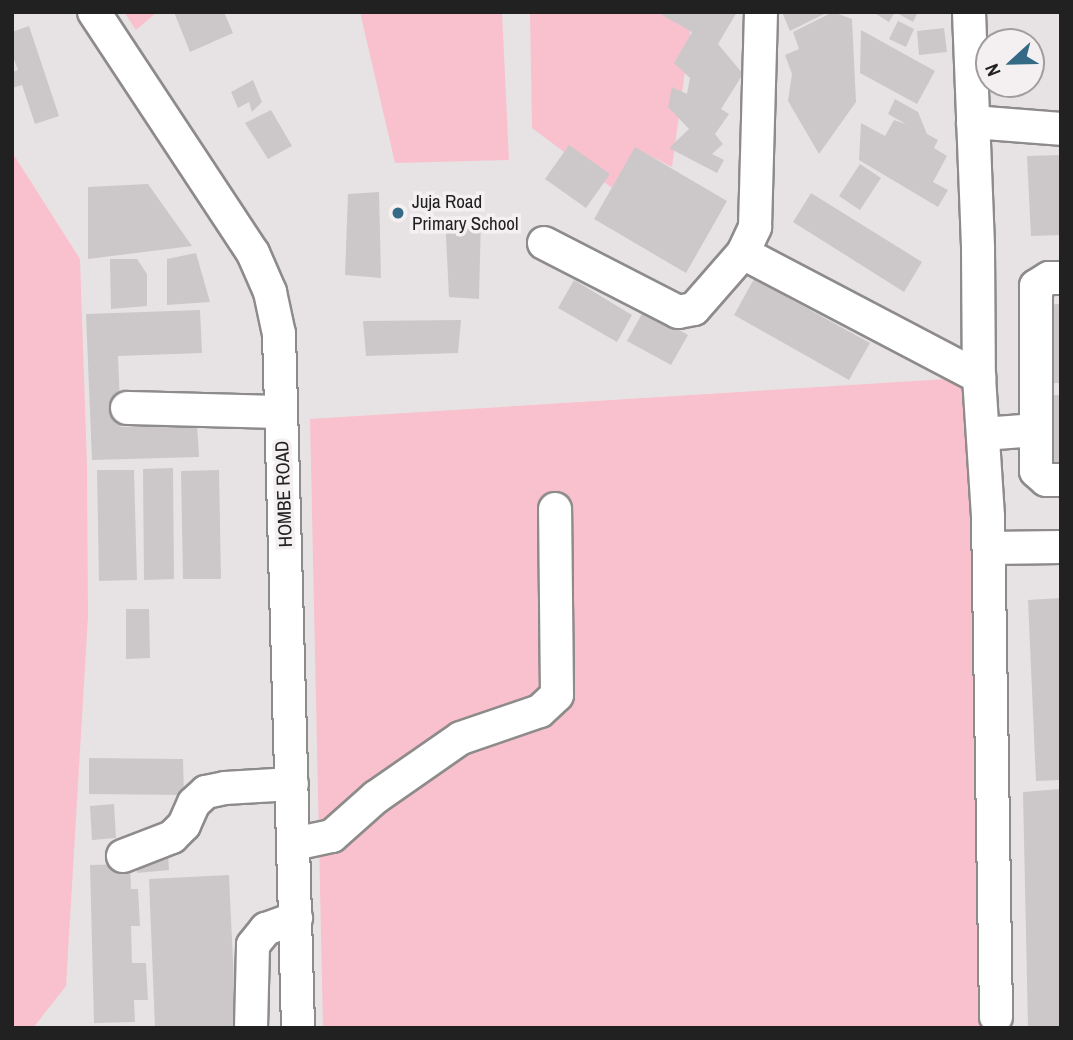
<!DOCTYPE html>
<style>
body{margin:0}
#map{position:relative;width:1073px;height:1040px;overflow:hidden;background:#e7e3e4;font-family:"Archivo Narrow",sans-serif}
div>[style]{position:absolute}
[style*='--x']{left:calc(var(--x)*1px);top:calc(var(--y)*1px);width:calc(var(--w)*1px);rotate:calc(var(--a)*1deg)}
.green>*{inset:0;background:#f9c1cd}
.building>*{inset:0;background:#ccc8c9}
.roads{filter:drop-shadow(2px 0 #8e8b8b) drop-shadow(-2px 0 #8e8b8b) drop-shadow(0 2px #8e8b8b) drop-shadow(0 -2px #8e8b8b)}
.minor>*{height:32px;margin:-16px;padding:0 16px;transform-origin:16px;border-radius:16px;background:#fff}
.dots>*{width:19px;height:19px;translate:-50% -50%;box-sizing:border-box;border:4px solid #f4f0f1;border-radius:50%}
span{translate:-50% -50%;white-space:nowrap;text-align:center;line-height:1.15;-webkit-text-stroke:7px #f4f0f1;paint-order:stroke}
.poi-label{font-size:19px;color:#222121}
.left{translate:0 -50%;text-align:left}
.street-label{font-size:19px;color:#222121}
.frame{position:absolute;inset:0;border:14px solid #222121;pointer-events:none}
.north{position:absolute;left:975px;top:28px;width:70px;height:70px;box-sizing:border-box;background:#f4f0f1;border:2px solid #a09d9e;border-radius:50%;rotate:248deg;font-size:19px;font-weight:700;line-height:28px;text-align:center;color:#222121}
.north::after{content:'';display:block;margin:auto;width:24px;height:32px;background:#356a86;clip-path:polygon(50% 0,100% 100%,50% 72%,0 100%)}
</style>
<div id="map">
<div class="green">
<div style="clip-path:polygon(124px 12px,157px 12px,136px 30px)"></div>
<div style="clip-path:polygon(360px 12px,502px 12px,509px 160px,395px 163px)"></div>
<div style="clip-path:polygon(530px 12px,693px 12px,672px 167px,635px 148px,612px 188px,532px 128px)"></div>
<div style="clip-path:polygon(12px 152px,80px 259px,87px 465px,88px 616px,66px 986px,33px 1028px,12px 1028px)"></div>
<div style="clip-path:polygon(979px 377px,997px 1028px,323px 1028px,310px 419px)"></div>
</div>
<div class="building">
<div style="clip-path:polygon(174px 12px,224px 12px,233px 33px,190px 52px)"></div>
<div style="clip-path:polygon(664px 12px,737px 12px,718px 44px,743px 74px,721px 109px,729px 114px,715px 134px,723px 144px,712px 154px,724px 160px,717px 173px,669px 148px,689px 129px,668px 107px,672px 87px,687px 94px,690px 78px,674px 63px,692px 32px,662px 15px)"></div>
<div style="clip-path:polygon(782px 12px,828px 12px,790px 31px)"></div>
<div style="clip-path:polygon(833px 12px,852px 19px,856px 102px,819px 154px,788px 101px,792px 74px,785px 55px,799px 49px,793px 32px)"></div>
<div style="clip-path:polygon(873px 12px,895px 12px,889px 22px)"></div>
<div style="clip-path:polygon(895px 12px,918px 12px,913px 22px)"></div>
<div style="clip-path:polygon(898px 21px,914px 29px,906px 47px,889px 39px)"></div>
<div style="clip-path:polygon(29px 26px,59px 116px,35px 124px,22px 85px,12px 88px,12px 72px,18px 70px,12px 54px,12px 32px)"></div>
<div style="clip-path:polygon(944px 28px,947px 52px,919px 55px,917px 31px)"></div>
<div style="clip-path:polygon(861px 30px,935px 71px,917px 104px,860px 73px)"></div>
<div style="clip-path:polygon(253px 80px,262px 102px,252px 112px,249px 102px,238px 108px,231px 92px)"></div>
<div style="clip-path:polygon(895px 99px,918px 112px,927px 134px,938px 140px,934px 148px,947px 156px,933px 182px,948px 190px,938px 207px,859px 160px,861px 123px,885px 136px,894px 120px,906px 124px,888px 114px)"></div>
<div style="clip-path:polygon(271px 110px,292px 146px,268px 159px,245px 123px)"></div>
<div style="clip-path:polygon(569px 145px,610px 174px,586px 208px,545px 179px)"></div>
<div style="clip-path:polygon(635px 147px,727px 201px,686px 273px,594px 219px)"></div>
<div style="clip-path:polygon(1061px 155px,1061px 235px,1031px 236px,1027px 156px)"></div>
<div style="clip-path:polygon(860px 164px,881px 178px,860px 210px,839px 196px)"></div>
<div style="clip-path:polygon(148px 184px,192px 246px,88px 259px,88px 187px)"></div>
<div style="clip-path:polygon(379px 192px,381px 278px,345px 275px,348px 194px)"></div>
<div style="clip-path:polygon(811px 193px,922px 262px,904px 292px,793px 222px)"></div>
<div style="clip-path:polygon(445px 217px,481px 217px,479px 299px,449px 297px)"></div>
<div style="clip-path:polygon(196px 253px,210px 302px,167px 305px,167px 259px)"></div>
<div style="clip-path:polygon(110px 259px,137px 259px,147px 274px,147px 306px,111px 309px)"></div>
<div style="clip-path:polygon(754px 279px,870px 343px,849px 380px,734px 315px)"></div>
<div style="clip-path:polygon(574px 280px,632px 315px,617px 342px,558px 308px)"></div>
<div style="clip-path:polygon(1061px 304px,1061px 383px,1038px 383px,1036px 305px)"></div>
<div style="clip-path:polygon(200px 310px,202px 353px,118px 356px,121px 427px,197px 424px,199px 457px,92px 460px,86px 314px)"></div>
<div style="clip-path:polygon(644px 310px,688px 335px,671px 365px,627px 341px)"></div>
<div style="clip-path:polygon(461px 320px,458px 353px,366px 356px,363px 321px)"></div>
<div style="clip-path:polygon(1040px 395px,1061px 395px,1061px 473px,1041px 474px)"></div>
<div style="clip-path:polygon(173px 468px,174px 579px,144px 580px,143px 469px)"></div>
<div style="clip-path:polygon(97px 470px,134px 470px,137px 580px,99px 581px)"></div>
<div style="clip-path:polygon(219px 470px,221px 579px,183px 579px,181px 471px)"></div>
<div style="clip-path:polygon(1061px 598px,1061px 780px,1036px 781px,1028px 600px)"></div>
<div style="clip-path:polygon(126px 609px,149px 609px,150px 658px,126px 659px)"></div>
<div style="clip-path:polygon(89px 758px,183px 759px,184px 795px,89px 794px)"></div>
<div style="clip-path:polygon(1060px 789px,1061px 1028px,1028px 1028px,1023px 792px)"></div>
<div style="clip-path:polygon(114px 804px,116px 838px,92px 840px,90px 806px)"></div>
<div style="clip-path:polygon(168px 854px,169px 870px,137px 873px,136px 856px)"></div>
<div style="clip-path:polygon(130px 864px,131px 889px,138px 889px,140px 926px,131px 926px,132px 963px,146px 963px,148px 1000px,134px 1000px,135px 1022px,94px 1023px,90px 865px)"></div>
<div style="clip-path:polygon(229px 875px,236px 1027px,155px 1028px,149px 879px)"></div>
</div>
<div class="roads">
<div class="minor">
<div style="--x:94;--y:12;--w:289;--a:56.6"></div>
<div style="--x:253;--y:253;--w:43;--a:66.4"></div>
<div style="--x:270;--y:292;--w:43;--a:77.9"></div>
<div style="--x:279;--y:334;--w:694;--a:88.43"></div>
<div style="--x:969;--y:12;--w:237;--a:87.8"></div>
<div style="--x:978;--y:249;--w:128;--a:89.6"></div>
<div style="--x:979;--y:377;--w:140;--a:86.3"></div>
<div style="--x:988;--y:517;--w:500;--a:89.08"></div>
<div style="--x:973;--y:122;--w:88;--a:4.5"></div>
<div style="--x:544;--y:243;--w:151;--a:27.2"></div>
<div style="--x:678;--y:312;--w:16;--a:-11"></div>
<div style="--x:694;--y:309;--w:74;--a:-48.8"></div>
<div style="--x:743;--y:253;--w:29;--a:-65"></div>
<div style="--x:755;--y:227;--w:215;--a:-88.4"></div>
<div style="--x:743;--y:253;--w:267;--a:27.7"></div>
<div style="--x:127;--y:408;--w:154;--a:1.5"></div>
<div style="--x:1036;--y:430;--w:41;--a:90"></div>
<div style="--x:1036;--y:471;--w:13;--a:42"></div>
<div style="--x:1046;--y:480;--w:15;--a:0"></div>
<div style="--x:983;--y:434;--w:53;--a:-4.3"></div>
<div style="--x:1036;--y:430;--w:144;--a:-90"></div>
<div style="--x:1036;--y:286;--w:15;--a:-32"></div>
<div style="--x:1049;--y:278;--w:12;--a:0"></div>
<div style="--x:989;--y:548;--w:72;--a:-0.8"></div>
<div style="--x:294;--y:844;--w:39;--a:-12"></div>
<div style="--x:332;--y:836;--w:59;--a:-41.6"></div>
<div style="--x:376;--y:797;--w:103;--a:-34.8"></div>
<div style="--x:461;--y:738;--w:83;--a:-18.9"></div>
<div style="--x:540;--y:711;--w:23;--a:-43"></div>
<div style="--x:557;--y:695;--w:186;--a:-90.6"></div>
<div style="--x:123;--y:856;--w:53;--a:-21.2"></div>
<div style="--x:172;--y:837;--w:17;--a:-45"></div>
<div style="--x:184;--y:825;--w:24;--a:-66"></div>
<div style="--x:194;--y:803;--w:16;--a:-43"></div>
<div style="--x:206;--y:792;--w:19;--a:-12"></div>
<div style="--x:225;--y:788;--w:67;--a:-3.4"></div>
<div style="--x:251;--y:1028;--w:83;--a:-88.6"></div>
<div style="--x:253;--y:945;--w:21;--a:-51"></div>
<div style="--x:266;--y:929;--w:32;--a:-20"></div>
</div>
</div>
<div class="dots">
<div style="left:398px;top:213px;background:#356a86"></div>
</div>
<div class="poi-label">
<span class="left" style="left:412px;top:213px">Juja Road<br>Primary School</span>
</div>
<div class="street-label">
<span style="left:284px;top:494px;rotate:-92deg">HOMBE ROAD</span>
</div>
<div class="frame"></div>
<div class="north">N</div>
</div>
